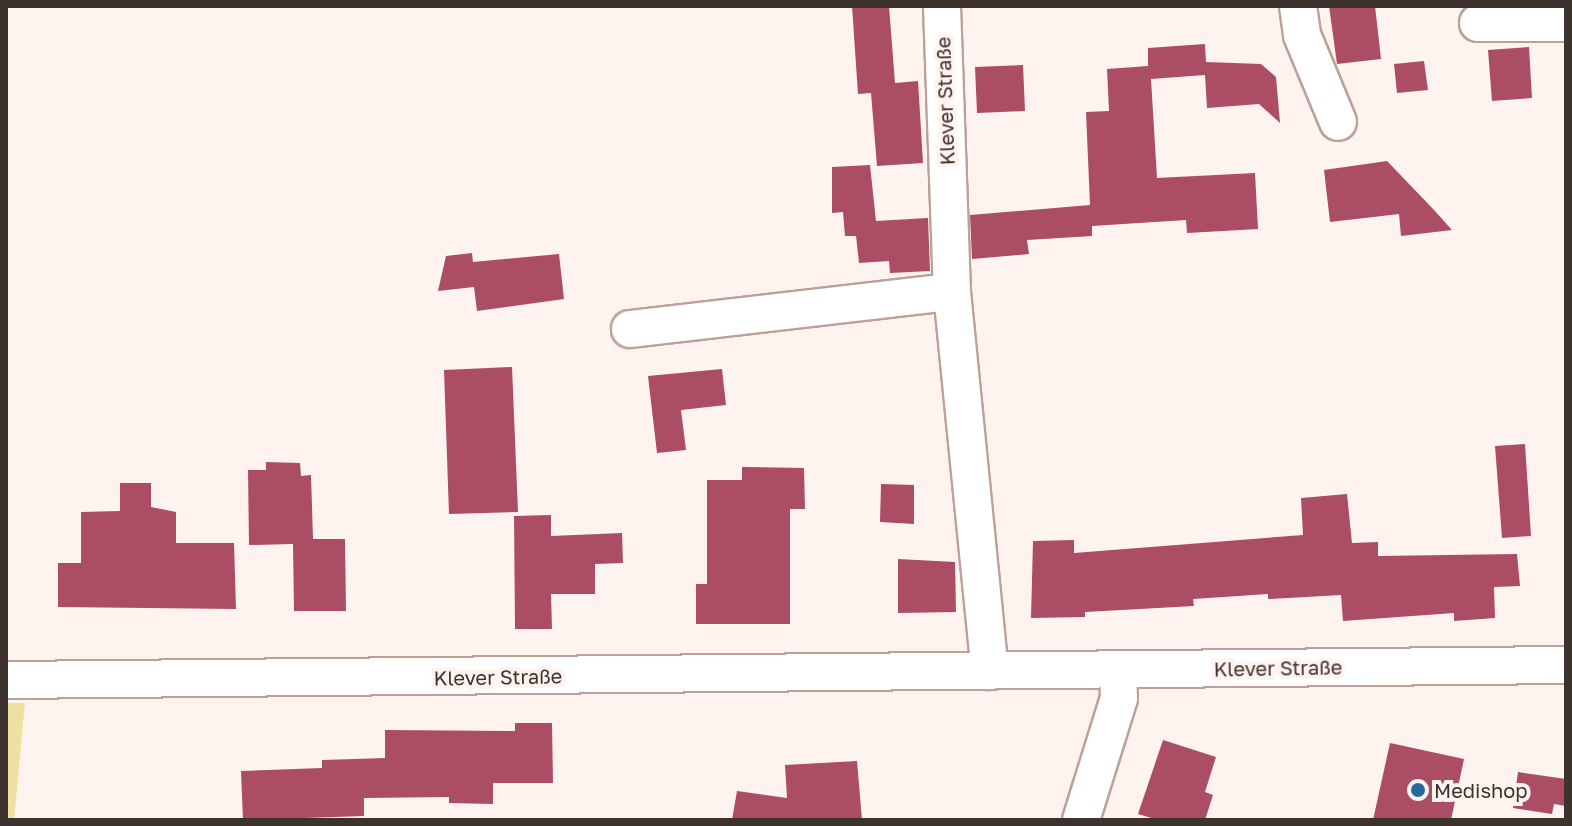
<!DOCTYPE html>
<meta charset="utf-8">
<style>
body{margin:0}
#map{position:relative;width:1572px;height:826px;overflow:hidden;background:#fff3ef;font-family:"Golos Text",sans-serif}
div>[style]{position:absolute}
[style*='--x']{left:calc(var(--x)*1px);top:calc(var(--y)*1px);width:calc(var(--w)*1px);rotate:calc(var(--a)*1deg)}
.green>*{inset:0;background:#eee19f}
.building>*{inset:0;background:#ab4d63}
.roads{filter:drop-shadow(2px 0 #bda198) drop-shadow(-2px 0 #bda198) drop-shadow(0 2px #bda198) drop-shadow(0 -2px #bda198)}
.minor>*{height:36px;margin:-18px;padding:0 18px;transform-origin:18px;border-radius:18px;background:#fff}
.dots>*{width:22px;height:22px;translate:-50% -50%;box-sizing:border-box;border:4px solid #fff3ef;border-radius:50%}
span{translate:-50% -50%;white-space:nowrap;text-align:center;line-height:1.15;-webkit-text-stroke:8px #fff3ef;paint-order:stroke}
.street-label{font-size:20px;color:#3e322f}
.poi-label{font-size:20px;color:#3e322f}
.left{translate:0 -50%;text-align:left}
.frame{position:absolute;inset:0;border:8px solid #3e322f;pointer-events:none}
</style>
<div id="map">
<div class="green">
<div style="clip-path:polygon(6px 703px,25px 703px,14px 820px,6px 820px)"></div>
</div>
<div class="building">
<div style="clip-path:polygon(852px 6px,889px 6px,895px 83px,918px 81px,923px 163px,877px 166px,871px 93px,858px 94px)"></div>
<div style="clip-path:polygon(1329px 6px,1375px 6px,1381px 59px,1337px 64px)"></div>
<div style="clip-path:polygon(1205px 44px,1206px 62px,1261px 64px,1276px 77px,1280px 123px,1259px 104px,1207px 108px,1205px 75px,1151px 79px,1157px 178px,1255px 173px,1258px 229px,1187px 233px,1186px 220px,1092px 226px,1092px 236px,1027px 240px,1029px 254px,972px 259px,970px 215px,1090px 205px,1086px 112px,1109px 111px,1107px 69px,1148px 66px,1148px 48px)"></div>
<div style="clip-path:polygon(1529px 47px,1532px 98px,1492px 101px,1488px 50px)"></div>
<div style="clip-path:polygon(1424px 61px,1428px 90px,1397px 93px,1394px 64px)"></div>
<div style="clip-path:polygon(1023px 65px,1025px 111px,977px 113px,975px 67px)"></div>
<div style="clip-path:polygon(1387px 161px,1434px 210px,1452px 230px,1401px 236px,1399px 214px,1330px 222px,1324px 170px)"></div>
<div style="clip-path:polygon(870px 165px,876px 221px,928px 218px,930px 271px,890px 273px,889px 261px,859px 263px,856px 236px,845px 236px,843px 212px,832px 213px,832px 167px)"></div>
<div style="clip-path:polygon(472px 253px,473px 262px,559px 254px,564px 299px,477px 311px,474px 287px,438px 291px,446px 256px)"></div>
<div style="clip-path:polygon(512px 367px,518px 512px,449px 514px,444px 370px)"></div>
<div style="clip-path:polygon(722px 369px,726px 405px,681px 410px,686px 450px,657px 453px,648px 376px)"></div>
<div style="clip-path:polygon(1525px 444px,1531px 536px,1502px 538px,1495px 446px)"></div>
<div style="clip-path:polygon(266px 462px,300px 463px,301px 476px,311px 475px,313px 539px,345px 539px,346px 611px,294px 611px,293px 544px,249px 545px,248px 470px,266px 470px)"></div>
<div style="clip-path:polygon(742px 467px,804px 468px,805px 509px,790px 509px,790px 624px,696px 624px,696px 584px,707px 584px,707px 480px,742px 480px)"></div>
<div style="clip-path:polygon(120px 483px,151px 483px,151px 507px,176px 512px,176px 543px,234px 543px,236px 609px,58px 607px,58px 563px,81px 563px,81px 512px,120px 511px)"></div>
<div style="clip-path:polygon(881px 484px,914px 485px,914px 524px,880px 522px)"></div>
<div style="clip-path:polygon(1347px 494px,1352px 543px,1378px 542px,1378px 556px,1517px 554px,1520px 586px,1494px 587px,1495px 618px,1454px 621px,1454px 613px,1343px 621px,1341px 595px,1268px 599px,1268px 594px,1193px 599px,1194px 606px,1085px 612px,1085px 617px,1031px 618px,1033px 541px,1074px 540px,1074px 553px,1303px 535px,1301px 498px)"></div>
<div style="clip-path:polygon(551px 515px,551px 536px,622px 533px,623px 563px,595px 564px,595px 594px,551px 594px,552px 629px,515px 629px,514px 516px)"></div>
<div style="clip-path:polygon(898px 559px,955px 562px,956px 612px,898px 613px)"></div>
<div style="clip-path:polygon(515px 723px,552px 723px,553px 783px,493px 783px,493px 804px,449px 803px,449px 797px,364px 798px,364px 816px,243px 820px,241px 771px,322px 768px,322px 760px,385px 758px,385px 730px,515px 731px)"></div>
<div style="clip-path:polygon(1163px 740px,1216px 757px,1205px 792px,1213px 795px,1205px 820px,1158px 820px,1138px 814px)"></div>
<div style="clip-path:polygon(1390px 743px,1464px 759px,1451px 820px,1373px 820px)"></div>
<div style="clip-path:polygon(857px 761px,862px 820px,732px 820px,737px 791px,787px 798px,785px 765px)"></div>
<div style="clip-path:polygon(1518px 772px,1566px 779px,1566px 806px,1554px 804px,1552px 814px,1513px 808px)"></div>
</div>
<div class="roads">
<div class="minor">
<div style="--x:942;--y:6;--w:286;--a:88"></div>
<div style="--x:952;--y:292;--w:381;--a:84.3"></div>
<div style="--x:1298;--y:6;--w:29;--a:82"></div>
<div style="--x:1302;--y:35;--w:94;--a:67.5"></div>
<div style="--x:1478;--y:23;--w:88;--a:0"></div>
<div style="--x:630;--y:329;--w:324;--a:-6.6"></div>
<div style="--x:6;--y:680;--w:1560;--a:-0.55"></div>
<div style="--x:1081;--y:820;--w:128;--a:-72.7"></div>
<div style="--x:1119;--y:698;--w:28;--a:-92"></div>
</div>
</div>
<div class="dots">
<div style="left:1418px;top:790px;background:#276aa0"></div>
</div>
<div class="street-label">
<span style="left:945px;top:101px;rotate:-92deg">Klever Straße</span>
<span style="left:1278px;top:668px;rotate:-1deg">Klever Straße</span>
<span style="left:498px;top:677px;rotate:-1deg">Klever Straße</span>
</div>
<div class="poi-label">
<span class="left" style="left:1434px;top:790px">Medishop</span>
</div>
<div class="frame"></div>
</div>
